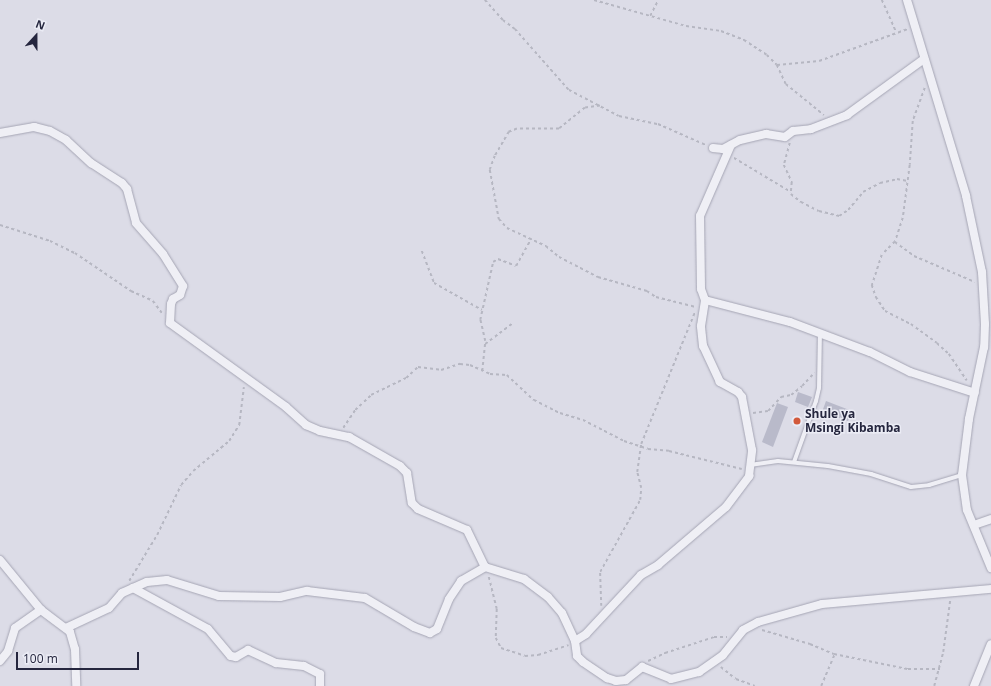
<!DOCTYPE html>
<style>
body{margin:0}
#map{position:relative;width:991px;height:686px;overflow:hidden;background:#dcdce7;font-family:"Open Sans",sans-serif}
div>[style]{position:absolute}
.building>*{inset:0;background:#b9baca}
.path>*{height:1.5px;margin-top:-0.75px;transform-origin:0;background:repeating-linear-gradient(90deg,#b6b7c2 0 3px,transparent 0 6px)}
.roads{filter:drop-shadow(0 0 1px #a5a5b4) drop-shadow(0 0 1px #a5a5b4)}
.service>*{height:4px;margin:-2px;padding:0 2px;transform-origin:2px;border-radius:2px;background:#efeff5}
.minor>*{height:8px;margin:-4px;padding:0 4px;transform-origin:4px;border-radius:4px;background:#efeff5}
.dots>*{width:11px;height:11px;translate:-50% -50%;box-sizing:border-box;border:2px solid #ebecf5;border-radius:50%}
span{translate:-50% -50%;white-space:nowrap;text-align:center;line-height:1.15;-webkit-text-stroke:3px #ebecf5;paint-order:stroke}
.poi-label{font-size:12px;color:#25263e;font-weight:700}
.left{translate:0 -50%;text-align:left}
.north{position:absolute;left:16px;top:16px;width:40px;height:40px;-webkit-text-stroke:3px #ebecf5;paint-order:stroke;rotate:21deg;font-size:11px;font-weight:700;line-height:16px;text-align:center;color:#25263e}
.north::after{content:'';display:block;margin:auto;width:14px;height:18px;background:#25263e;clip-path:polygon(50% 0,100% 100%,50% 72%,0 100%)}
.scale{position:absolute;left:16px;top:652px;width:123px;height:18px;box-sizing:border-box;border:2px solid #25263e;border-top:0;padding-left:5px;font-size:12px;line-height:14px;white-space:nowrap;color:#25263e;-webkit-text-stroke:3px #ebecf5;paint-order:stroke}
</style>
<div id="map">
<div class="building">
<div style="clip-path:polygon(798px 392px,812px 397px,808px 407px,795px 402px)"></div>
<div style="clip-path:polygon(826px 401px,852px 411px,848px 421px,822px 412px)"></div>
<div style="clip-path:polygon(777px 403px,788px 407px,773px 447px,762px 442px)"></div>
</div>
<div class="path">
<div style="left:485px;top:0;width:27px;rotate:48deg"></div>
<div style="left:503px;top:20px;width:15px;rotate:37deg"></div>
<div style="left:515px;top:29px;width:81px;rotate:48.5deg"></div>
<div style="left:569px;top:90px;width:56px;rotate:27.5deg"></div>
<div style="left:619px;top:116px;width:40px;rotate:12deg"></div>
<div style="left:658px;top:124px;width:52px;rotate:23.6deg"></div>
<div style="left:594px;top:0;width:96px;rotate:15.8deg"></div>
<div style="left:686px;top:26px;width:35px;rotate:8deg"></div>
<div style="left:721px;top:31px;width:25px;rotate:21deg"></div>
<div style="left:744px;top:40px;width:27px;rotate:33deg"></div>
<div style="left:767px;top:55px;width:14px;rotate:45deg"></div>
<div style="left:777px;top:65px;width:21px;rotate:65deg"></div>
<div style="left:786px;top:84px;width:49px;rotate:39.2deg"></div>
<div style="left:882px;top:0;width:34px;rotate:66deg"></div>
<div style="left:650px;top:16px;width:18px;rotate:-63deg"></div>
<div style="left:777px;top:65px;width:42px;rotate:-5.4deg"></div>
<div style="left:819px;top:61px;width:95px;rotate:-19.8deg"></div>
<div style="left:925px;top:88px;width:35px;rotate:110deg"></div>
<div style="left:913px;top:121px;width:44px;rotate:93.9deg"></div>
<div style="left:910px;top:165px;width:53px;rotate:97.5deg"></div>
<div style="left:903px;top:218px;width:25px;rotate:108deg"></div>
<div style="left:895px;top:242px;width:18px;rotate:135deg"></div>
<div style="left:882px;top:255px;width:32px;rotate:108deg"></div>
<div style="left:872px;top:285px;width:13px;rotate:72deg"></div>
<div style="left:876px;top:297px;width:17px;rotate:57deg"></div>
<div style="left:885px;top:311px;width:29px;rotate:27deg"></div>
<div style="left:911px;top:324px;width:32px;rotate:36deg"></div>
<div style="left:937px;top:343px;width:16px;rotate:43deg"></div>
<div style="left:949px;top:354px;width:32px;rotate:56deg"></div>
<div style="left:600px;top:106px;width:15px;rotate:172deg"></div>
<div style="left:585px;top:108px;width:33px;rotate:141deg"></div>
<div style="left:559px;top:129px;width:42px;rotate:180deg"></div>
<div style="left:517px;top:129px;width:9px;rotate:159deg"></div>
<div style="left:509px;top:132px;width:28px;rotate:120deg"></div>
<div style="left:495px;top:156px;width:15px;rotate:110deg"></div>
<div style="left:490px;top:170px;width:50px;rotate:79.6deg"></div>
<div style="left:499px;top:219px;width:12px;rotate:48deg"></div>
<div style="left:507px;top:228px;width:43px;rotate:24.8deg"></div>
<div style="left:546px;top:246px;width:17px;rotate:40deg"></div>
<div style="left:559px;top:257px;width:44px;rotate:27.1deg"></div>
<div style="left:598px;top:277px;width:51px;rotate:15.9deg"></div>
<div style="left:647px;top:291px;width:11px;rotate:34deg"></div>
<div style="left:656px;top:297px;width:41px;rotate:14deg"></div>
<div style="left:790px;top:143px;width:23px;rotate:105deg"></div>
<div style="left:784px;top:165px;width:19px;rotate:65deg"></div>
<div style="left:792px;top:182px;width:12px;rotate:95deg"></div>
<div style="left:791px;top:194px;width:13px;rotate:39deg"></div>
<div style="left:801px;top:202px;width:20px;rotate:27deg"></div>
<div style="left:819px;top:211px;width:21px;rotate:14deg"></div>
<div style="left:839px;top:216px;width:11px;rotate:-34deg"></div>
<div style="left:848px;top:210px;width:23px;rotate:-50deg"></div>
<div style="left:863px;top:192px;width:19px;rotate:-28deg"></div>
<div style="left:880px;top:183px;width:17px;rotate:-13deg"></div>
<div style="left:897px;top:179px;width:11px;rotate:10deg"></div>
<div style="left:734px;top:158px;width:66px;rotate:30.8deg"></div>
<div style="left:0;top:225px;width:52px;rotate:17.7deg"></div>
<div style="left:50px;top:241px;width:28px;rotate:26deg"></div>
<div style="left:75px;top:253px;width:68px;rotate:34.2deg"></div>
<div style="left:131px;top:291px;width:24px;rotate:24deg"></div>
<div style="left:153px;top:301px;width:15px;rotate:53deg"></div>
<div style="left:895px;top:242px;width:24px;rotate:36deg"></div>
<div style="left:914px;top:256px;width:66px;rotate:23.1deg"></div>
<div style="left:422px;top:251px;width:34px;rotate:69deg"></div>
<div style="left:434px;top:283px;width:55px;rotate:29.4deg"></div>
<div style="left:485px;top:344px;width:35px;rotate:-37deg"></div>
<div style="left:482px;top:371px;width:30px;rotate:-84deg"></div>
<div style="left:485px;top:341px;width:22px;rotate:-103deg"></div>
<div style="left:480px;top:320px;width:59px;rotate:-77.4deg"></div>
<div style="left:493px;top:262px;width:6px;rotate:-31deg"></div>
<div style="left:498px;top:259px;width:19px;rotate:21deg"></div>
<div style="left:516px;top:266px;width:31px;rotate:-61deg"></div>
<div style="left:753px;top:413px;width:15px;rotate:-8deg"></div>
<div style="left:768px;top:411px;width:19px;rotate:-47deg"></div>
<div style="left:781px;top:397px;width:10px;rotate:-11deg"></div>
<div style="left:791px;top:395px;width:14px;rotate:-39deg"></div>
<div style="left:802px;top:386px;width:18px;rotate:-47deg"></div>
<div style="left:343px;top:428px;width:22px;rotate:-56deg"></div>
<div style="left:355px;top:410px;width:22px;rotate:-43deg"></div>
<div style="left:371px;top:395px;width:39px;rotate:-26deg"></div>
<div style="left:406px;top:378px;width:16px;rotate:-43deg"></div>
<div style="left:418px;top:367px;width:23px;rotate:7deg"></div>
<div style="left:441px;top:370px;width:20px;rotate:-18deg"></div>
<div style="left:460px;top:364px;width:10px;rotate:6deg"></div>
<div style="left:470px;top:365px;width:22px;rotate:24deg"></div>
<div style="left:490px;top:374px;width:17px;rotate:3deg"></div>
<div style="left:507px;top:375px;width:37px;rotate:43deg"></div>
<div style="left:534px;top:400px;width:29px;rotate:27deg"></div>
<div style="left:560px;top:413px;width:24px;rotate:17deg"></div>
<div style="left:583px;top:420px;width:46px;rotate:27.1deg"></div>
<div style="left:624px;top:441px;width:25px;rotate:18deg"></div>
<div style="left:648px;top:449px;width:21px;rotate:5deg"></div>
<div style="left:669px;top:451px;width:75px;rotate:13.9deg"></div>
<div style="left:489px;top:577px;width:33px;rotate:76deg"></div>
<div style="left:497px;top:609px;width:29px;rotate:92deg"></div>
<div style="left:496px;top:638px;width:11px;rotate:63deg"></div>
<div style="left:501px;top:648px;width:25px;rotate:18deg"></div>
<div style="left:525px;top:656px;width:13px;rotate:-4deg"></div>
<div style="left:538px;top:655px;width:32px;rotate:-18deg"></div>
<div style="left:129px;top:581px;width:54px;rotate:-58.7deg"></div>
<div style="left:157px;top:535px;width:55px;rotate:-64.4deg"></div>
<div style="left:181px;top:485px;width:18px;rotate:-49deg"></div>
<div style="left:193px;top:471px;width:47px;rotate:-39.8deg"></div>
<div style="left:229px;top:441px;width:19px;rotate:-58deg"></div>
<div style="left:239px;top:425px;width:38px;rotate:-83deg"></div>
<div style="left:601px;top:606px;width:34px;rotate:-92deg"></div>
<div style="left:600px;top:572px;width:82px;rotate:-60.9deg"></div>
<div style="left:640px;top:500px;width:12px;rotate:-85deg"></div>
<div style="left:641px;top:488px;width:16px;rotate:-104deg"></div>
<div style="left:637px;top:472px;width:28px;rotate:-82deg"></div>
<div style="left:641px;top:444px;width:143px;rotate:-67.8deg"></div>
<div style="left:762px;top:630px;width:50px;rotate:16.3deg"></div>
<div style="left:810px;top:644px;width:26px;rotate:23deg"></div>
<div style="left:834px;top:654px;width:76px;rotate:11.5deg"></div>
<div style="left:908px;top:669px;width:32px"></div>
<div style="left:648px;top:661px;width:19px;rotate:-25deg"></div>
<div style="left:665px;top:653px;width:52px;rotate:-18.1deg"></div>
<div style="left:714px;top:637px;width:13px"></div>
<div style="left:721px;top:667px;width:19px;rotate:39deg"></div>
<div style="left:736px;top:679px;width:20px;rotate:20deg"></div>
<div style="left:821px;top:686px;width:34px;rotate:-67deg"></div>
<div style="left:934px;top:686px;width:35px;rotate:-75deg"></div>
<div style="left:943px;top:652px;width:52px;rotate:-82.3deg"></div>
</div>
<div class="roads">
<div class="service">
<div style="left:794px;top:462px;width:65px;rotate:-70.2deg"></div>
<div style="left:816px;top:401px;width:13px;rotate:-77deg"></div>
<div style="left:819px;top:388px;width:55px;rotate:-89deg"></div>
<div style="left:750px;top:465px;width:28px;rotate:-8deg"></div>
<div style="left:778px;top:461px;width:50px;rotate:5.7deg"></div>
<div style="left:828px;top:466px;width:44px;rotate:10.5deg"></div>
<div style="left:871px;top:474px;width:42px;rotate:18deg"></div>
<div style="left:911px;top:487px;width:18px;rotate:-6deg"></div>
<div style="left:929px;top:485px;width:34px;rotate:-17deg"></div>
</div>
<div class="minor">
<div style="left:907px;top:0;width:205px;rotate:73.2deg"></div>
<div style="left:966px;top:196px;width:78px;rotate:78.1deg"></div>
<div style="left:982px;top:272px;width:52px;rotate:86.7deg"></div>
<div style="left:985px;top:324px;width:23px;rotate:92deg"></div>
<div style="left:984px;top:347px;width:74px;rotate:101.8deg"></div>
<div style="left:969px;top:419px;width:56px;rotate:97.1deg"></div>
<div style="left:962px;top:475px;width:35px;rotate:82deg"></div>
<div style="left:967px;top:510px;width:63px;rotate:67.5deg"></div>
<div style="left:0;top:133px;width:35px;rotate:-10deg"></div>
<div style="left:34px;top:127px;width:16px;rotate:14deg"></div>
<div style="left:50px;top:131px;width:18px;rotate:29deg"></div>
<div style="left:66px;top:140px;width:34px;rotate:43deg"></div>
<div style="left:91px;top:163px;width:37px;rotate:33deg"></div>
<div style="left:122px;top:183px;width:8px;rotate:50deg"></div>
<div style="left:127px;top:189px;width:35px;rotate:75deg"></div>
<div style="left:136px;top:223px;width:41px;rotate:48.9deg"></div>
<div style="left:163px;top:254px;width:38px;rotate:58deg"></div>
<div style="left:183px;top:286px;width:9px;rotate:108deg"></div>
<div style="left:180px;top:295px;width:8px;rotate:150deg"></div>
<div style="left:173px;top:299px;width:5px;rotate:112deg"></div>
<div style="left:171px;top:304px;width:19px;rotate:93deg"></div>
<div style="left:170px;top:323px;width:143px;rotate:35.9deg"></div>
<div style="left:286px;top:407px;width:27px;rotate:42deg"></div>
<div style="left:306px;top:425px;width:15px;rotate:23deg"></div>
<div style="left:320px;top:431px;width:30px;rotate:12deg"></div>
<div style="left:349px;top:437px;width:59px;rotate:29.6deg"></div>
<div style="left:400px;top:466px;width:10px;rotate:45deg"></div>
<div style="left:407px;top:473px;width:30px;rotate:81deg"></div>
<div style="left:412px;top:503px;width:8px;rotate:45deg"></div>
<div style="left:418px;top:509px;width:53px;rotate:23.2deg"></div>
<div style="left:467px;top:530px;width:41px;rotate:64.1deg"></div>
<div style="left:485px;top:567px;width:41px;rotate:17.1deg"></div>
<div style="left:524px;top:579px;width:30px;rotate:37deg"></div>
<div style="left:548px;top:597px;width:21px;rotate:49deg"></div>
<div style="left:562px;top:613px;width:31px;rotate:65deg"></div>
<div style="left:575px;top:641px;width:15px;rotate:82deg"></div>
<div style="left:577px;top:656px;width:8px;rotate:45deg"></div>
<div style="left:583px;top:662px;width:29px;rotate:34deg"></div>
<div style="left:607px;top:678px;width:9px;rotate:18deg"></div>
<div style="left:616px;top:681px;width:10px;rotate:-6deg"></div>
<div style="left:626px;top:680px;width:21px;rotate:-39deg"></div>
<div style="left:642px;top:667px;width:31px;rotate:22deg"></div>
<div style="left:671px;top:679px;width:29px;rotate:-14deg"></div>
<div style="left:699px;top:672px;width:29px;rotate:-35deg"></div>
<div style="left:723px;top:655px;width:32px;rotate:-51deg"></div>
<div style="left:743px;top:630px;width:17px;rotate:-28deg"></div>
<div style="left:758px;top:622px;width:66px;rotate:-15.7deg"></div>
<div style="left:822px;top:604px;width:170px;rotate:-5.1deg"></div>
<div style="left:731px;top:145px;width:77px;rotate:113.6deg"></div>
<div style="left:700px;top:216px;width:73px;rotate:89.2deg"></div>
<div style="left:701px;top:289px;width:12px;rotate:70deg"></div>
<div style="left:705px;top:300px;width:88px;rotate:14.5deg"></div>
<div style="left:790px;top:322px;width:85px;rotate:20.6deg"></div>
<div style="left:870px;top:352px;width:45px;rotate:26.6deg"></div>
<div style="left:910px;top:372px;width:68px;rotate:17.9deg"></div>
<div style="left:713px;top:148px;width:10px;rotate:6deg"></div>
<div style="left:723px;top:149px;width:19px;rotate:-28deg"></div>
<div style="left:740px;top:140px;width:27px;rotate:-13deg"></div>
<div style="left:766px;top:134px;width:19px;rotate:9deg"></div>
<div style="left:785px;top:137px;width:10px;rotate:-37deg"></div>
<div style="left:793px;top:131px;width:18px;rotate:-6deg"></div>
<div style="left:811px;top:129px;width:39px;rotate:-21deg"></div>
<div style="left:847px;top:115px;width:95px;rotate:-36deg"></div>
<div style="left:974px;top:525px;width:18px;rotate:-19deg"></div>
<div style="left:0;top:560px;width:65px;rotate:50.6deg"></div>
<div style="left:41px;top:610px;width:36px;rotate:37deg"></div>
<div style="left:70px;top:632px;width:18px;rotate:74deg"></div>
<div style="left:75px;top:649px;width:37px;rotate:88deg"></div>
<div style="left:133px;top:588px;width:85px;rotate:28.7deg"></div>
<div style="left:208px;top:629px;width:35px;rotate:50deg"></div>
<div style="left:231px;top:656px;width:5px;rotate:11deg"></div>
<div style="left:236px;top:657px;width:14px;rotate:-30deg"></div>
<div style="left:248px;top:650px;width:31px;rotate:25deg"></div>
<div style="left:276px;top:663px;width:28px;rotate:6deg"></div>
<div style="left:304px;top:666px;width:18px;rotate:27deg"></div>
<div style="left:320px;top:674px;width:12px;rotate:90deg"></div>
<div style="left:66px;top:628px;width:47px;rotate:-24.9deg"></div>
<div style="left:109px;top:608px;width:20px;rotate:-49deg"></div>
<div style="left:122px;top:593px;width:27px;rotate:-24deg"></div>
<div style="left:147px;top:582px;width:20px;rotate:-6deg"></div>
<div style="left:167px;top:580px;width:54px;rotate:17.1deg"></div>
<div style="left:219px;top:596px;width:61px;rotate:0.9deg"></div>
<div style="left:280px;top:597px;width:28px;rotate:-13deg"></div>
<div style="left:307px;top:591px;width:58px;rotate:6.9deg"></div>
<div style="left:365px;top:598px;width:57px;rotate:30.6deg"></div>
<div style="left:414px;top:627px;width:17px;rotate:21deg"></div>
<div style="left:430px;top:633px;width:8px;rotate:-30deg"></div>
<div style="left:437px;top:629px;width:32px;rotate:-68deg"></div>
<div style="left:449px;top:599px;width:22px;rotate:-56deg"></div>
<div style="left:461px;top:581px;width:28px;rotate:-30deg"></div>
<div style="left:575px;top:641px;width:13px;rotate:-32deg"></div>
<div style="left:586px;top:634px;width:81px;rotate:-47deg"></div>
<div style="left:641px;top:575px;width:20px;rotate:-30deg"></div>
<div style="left:658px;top:565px;width:89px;rotate:-40.5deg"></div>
<div style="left:726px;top:507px;width:39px;rotate:-53deg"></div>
<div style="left:749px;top:476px;width:26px;rotate:-83deg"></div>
<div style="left:752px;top:450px;width:54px;rotate:-100.7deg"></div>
<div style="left:742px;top:397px;width:6px;rotate:-129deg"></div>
<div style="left:738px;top:392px;width:21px;rotate:-151deg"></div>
<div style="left:720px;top:382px;width:40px;rotate:-115deg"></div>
<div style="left:703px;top:346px;width:20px;rotate:-96deg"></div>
<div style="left:701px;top:326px;width:26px;rotate:-81deg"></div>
<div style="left:0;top:661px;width:13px;rotate:-51deg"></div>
<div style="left:8px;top:651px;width:24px;rotate:-73deg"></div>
<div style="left:15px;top:628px;width:32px;rotate:-35deg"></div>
<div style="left:974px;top:686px;width:45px;rotate:-68deg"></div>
</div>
</div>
<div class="dots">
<div style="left:797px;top:421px;background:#d2593b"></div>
</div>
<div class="poi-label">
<span class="left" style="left:805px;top:421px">Shule ya<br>Msingi Kibamba</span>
</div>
<div class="north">N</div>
<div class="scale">100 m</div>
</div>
